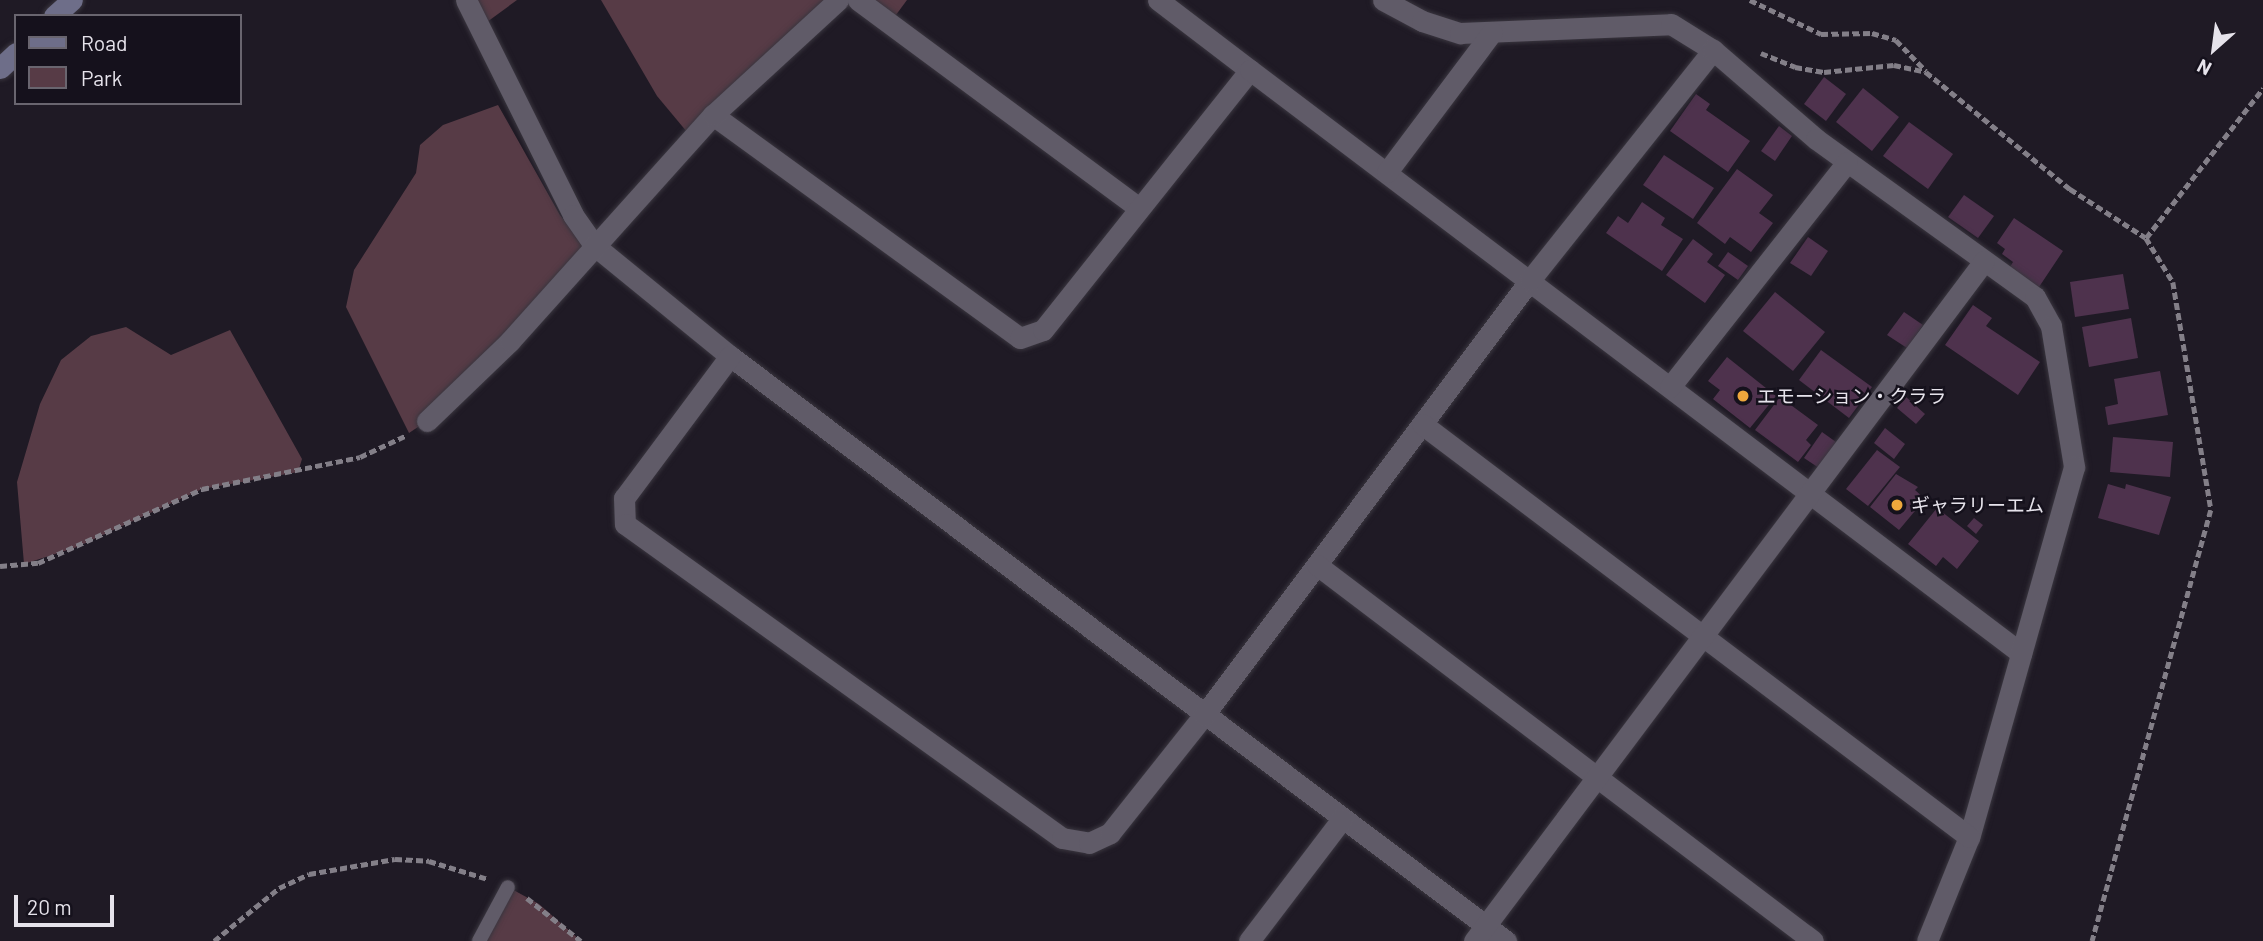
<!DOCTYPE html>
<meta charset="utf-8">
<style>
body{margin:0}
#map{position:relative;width:2263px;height:941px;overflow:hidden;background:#1f1a25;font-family:Barlow,"Noto Sans JP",sans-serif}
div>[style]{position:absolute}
.green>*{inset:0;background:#573b46}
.building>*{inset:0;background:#4e324d}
.path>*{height:4.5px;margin-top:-2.25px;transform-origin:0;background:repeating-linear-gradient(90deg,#837f88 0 7px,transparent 0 10.5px)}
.roads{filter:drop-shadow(0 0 2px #3a363f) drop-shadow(0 0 2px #3a363f)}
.lane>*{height:14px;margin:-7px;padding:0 7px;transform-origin:7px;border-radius:7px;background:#605b68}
.street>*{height:21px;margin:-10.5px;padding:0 10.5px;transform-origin:10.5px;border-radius:10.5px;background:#605b68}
.secondary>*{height:21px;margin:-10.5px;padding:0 10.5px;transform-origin:10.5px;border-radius:10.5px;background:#6e6e89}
.dots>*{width:19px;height:19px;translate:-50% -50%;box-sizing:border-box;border:4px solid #15111c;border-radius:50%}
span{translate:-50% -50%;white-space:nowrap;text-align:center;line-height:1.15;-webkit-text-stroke:5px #15111c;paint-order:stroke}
.poi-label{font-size:19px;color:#e6e3eb}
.left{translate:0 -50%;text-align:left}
.legend{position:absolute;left:14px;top:14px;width:228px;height:91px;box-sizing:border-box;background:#15111c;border:2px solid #69656f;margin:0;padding:9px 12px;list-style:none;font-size:21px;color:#e6e3eb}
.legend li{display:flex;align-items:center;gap:14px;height:35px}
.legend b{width:35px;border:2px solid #69656f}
.north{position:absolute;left:2179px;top:14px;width:70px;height:70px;-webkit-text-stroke:5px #15111c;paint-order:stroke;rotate:208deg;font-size:19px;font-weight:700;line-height:28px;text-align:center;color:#e6e3eb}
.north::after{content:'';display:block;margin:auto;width:24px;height:32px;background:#e6e3eb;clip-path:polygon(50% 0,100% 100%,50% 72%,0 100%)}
.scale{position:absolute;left:14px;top:895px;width:100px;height:32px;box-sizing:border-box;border:4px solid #e6e3eb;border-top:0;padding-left:9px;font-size:21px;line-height:24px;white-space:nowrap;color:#e6e3eb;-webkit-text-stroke:5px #15111c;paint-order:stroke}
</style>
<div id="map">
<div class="green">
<div style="clip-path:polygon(477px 0,517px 0,487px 22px)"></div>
<div style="clip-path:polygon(601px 0,837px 0,692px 138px,657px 96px)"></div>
<div style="clip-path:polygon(858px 0,907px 0,890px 23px)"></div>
<div style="clip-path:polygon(498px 105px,560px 215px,584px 246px,427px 421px,409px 433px,346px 307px,354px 270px,416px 173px,420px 145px,443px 125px)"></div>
<div style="clip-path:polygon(126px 327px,171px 355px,230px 330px,302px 459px,298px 472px,202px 489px,77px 547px,24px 564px,17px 482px,40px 404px,61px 360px,91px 336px)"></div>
<div style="clip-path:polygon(508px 887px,539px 904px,581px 941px,479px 941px)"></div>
</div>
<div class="building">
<div style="clip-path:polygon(1824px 77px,1846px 94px,1826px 121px,1804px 104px)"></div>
<div style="clip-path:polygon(1863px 88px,1899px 117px,1872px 151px,1836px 122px)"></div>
<div style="clip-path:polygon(1696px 94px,1710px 104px,1706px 110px,1750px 141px,1728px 172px,1670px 131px)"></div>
<div style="clip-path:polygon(1909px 122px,1953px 154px,1928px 189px,1883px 156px)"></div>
<div style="clip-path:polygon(1779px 126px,1792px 136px,1775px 161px,1761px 151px)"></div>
<div style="clip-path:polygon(1664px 155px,1714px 188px,1693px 219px,1643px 185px)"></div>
<div style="clip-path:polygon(1737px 169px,1773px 195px,1759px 213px,1773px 223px,1751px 252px,1730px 237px,1725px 244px,1697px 223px)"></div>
<div style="clip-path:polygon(1964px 195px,1994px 216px,1978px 238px,1948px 217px)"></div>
<div style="clip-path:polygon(1642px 202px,1665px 218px,1661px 225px,1683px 239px,1662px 271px,1606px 233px,1618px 216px,1628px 223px)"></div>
<div style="clip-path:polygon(2014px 218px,2063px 251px,2039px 287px,2010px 267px,2013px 262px,2002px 254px,2005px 249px,1997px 243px)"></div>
<div style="clip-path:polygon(1808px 237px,1828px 251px,1811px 276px,1790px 263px)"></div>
<div style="clip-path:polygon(1693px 239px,1713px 254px,1707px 262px,1725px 275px,1705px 303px,1666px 275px)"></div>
<div style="clip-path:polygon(1728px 252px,1748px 266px,1738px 280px,1718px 266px)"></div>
<div style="clip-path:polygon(2123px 274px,2129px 309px,2075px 317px,2070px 282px)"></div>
<div style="clip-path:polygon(1775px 292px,1825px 332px,1793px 371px,1743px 331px)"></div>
<div style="clip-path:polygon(1973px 305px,1992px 318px,1986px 326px,2040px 362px,2018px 395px,1945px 345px)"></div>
<div style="clip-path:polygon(1904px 312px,1923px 325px,1907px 348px,1887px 335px)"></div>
<div style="clip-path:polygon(2131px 318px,2138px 358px,2089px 367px,2082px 327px)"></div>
<div style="clip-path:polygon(1821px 350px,1872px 387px,1849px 418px,1799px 380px)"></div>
<div style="clip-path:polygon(1727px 357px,1776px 396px,1750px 428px,1713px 399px,1720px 390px,1708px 381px)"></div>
<div style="clip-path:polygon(2160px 371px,2168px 415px,2108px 425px,2105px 407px,2118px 404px,2114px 379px)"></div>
<div style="clip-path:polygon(1780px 397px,1818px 425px,1806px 440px,1811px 445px,1798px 462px,1755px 430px)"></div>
<div style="clip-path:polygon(1906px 397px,1925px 414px,1916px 424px,1897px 408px)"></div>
<div style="clip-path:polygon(1885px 428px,1905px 444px,1894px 459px,1874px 443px)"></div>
<div style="clip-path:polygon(1822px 432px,1836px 442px,1819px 468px,1804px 458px)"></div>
<div style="clip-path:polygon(2113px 437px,2173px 442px,2170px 477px,2110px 472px)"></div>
<div style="clip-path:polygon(1877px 450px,1900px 467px,1868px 506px,1846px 489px)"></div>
<div style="clip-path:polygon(1896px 474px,1918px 487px,1915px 490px,1925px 499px,1899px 530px,1870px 507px)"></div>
<div style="clip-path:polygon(2108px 484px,2125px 489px,2126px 484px,2171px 497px,2159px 535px,2098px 518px)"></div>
<div style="clip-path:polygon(1937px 508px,1979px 541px,1957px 569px,1943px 557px,1936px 566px,1908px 544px)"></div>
<div style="clip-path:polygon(1974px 518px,1983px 525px,1976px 534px,1967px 526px)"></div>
</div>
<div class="path">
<div style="left:1750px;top:0;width:79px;rotate:25.6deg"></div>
<div style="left:1821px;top:34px;width:51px;rotate:-1.1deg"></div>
<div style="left:1872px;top:33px;width:25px;rotate:16deg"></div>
<div style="left:1896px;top:40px;width:43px;rotate:45.9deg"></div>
<div style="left:1761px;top:53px;width:37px;rotate:22deg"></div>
<div style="left:1795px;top:67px;width:29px;rotate:10deg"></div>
<div style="left:1824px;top:72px;width:70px;rotate:-5.7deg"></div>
<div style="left:1894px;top:65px;width:33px;rotate:12deg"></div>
<div style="left:1926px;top:72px;width:186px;rotate:39.1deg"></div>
<div style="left:2070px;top:189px;width:90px;rotate:32.8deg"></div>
<div style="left:2146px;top:238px;width:52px;rotate:58.5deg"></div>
<div style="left:2173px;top:282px;width:231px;rotate:80.5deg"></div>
<div style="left:2211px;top:510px;width:447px;rotate:105.4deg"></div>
<div style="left:2146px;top:238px;width:190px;rotate:-52deg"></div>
<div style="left:0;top:566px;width:38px;rotate:-5deg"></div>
<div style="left:38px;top:563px;width:180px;rotate:-24.3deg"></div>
<div style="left:202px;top:489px;width:161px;rotate:-11.4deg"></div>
<div style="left:360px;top:457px;width:50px;rotate:-25deg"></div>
<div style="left:527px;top:898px;width:69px;rotate:38.5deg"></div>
<div style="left:214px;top:941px;width:84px;rotate:-39.2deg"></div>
<div style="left:279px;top:888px;width:33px;rotate:-25deg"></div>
<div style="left:309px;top:874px;width:87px;rotate:-9.9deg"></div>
<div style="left:395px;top:859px;width:34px;rotate:3deg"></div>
<div style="left:429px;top:861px;width:62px;rotate:17deg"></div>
</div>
<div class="roads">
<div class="lane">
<div style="left:479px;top:941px;width:61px;rotate:-61.8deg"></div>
</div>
<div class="street">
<div style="left:466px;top:0;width:240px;rotate:63.5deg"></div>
<div style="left:573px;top:215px;width:38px;rotate:55deg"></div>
<div style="left:595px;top:246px;width:174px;rotate:39.2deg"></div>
<div style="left:730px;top:356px;width:972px;rotate:37.01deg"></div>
<div style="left:858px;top:0;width:350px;rotate:36.5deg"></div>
<div style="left:1158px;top:0;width:116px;rotate:37.3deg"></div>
<div style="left:1383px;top:0;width:44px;rotate:28.3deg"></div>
<div style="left:1422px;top:21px;width:40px;rotate:18deg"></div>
<div style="left:1460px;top:33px;width:211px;rotate:-2.4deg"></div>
<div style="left:1671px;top:24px;width:49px;rotate:31.8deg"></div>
<div style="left:713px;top:115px;width:379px;rotate:36deg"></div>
<div style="left:1020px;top:338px;width:24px;rotate:-19deg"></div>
<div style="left:1043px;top:330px;width:332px;rotate:-51.5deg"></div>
<div style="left:1250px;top:70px;width:967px;rotate:37.1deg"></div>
<div style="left:1387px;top:172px;width:175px;rotate:-53.1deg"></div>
<div style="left:730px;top:356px;width:177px;rotate:126.7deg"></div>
<div style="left:624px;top:498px;width:26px;rotate:88deg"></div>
<div style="left:625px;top:524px;width:538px;rotate:35.7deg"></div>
<div style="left:1062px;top:838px;width:27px;rotate:10deg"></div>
<div style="left:1089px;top:843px;width:23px;rotate:-25deg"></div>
<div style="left:1110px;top:833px;width:151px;rotate:-51.5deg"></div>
<div style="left:1204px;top:715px;width:544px;rotate:-53.15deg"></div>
<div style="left:1530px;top:280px;width:294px;rotate:-51.5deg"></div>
<div style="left:1713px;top:50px;width:136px;rotate:40.8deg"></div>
<div style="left:1816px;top:139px;width:270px;rotate:35.8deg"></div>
<div style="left:2035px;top:297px;width:33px;rotate:61deg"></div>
<div style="left:2051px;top:326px;width:143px;rotate:80.7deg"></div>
<div style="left:2074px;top:467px;width:385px;rotate:105.8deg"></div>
<div style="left:1969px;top:837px;width:112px;rotate:112deg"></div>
<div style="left:1670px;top:387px;width:286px;rotate:-51.8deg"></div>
<div style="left:427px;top:421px;width:115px;rotate:-43.9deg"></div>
<div style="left:510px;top:341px;width:304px;rotate:-48.1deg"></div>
<div style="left:713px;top:115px;width:170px;rotate:-42.6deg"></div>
<div style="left:1422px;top:424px;width:685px;rotate:37.05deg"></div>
<div style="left:1317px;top:565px;width:622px;rotate:37.16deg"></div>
<div style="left:1249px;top:941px;width:153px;rotate:-52.7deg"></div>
<div style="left:1474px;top:941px;width:850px;rotate:-53.13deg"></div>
</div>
<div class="secondary">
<div style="left:54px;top:16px;width:24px;rotate:-42deg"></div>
<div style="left:0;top:68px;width:22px;rotate:-43deg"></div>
</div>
</div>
<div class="dots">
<div style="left:1743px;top:396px;background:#eea73c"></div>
<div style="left:1897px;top:505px;background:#eea73c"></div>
</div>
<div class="poi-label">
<span class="left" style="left:1757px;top:396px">エモーション・クララ</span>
<span class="left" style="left:1911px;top:505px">ギャラリーエム</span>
</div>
<ul class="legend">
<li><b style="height:9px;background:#6e6e89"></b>Road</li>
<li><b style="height:19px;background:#573b46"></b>Park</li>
</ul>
<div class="north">N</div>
<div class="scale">20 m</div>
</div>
